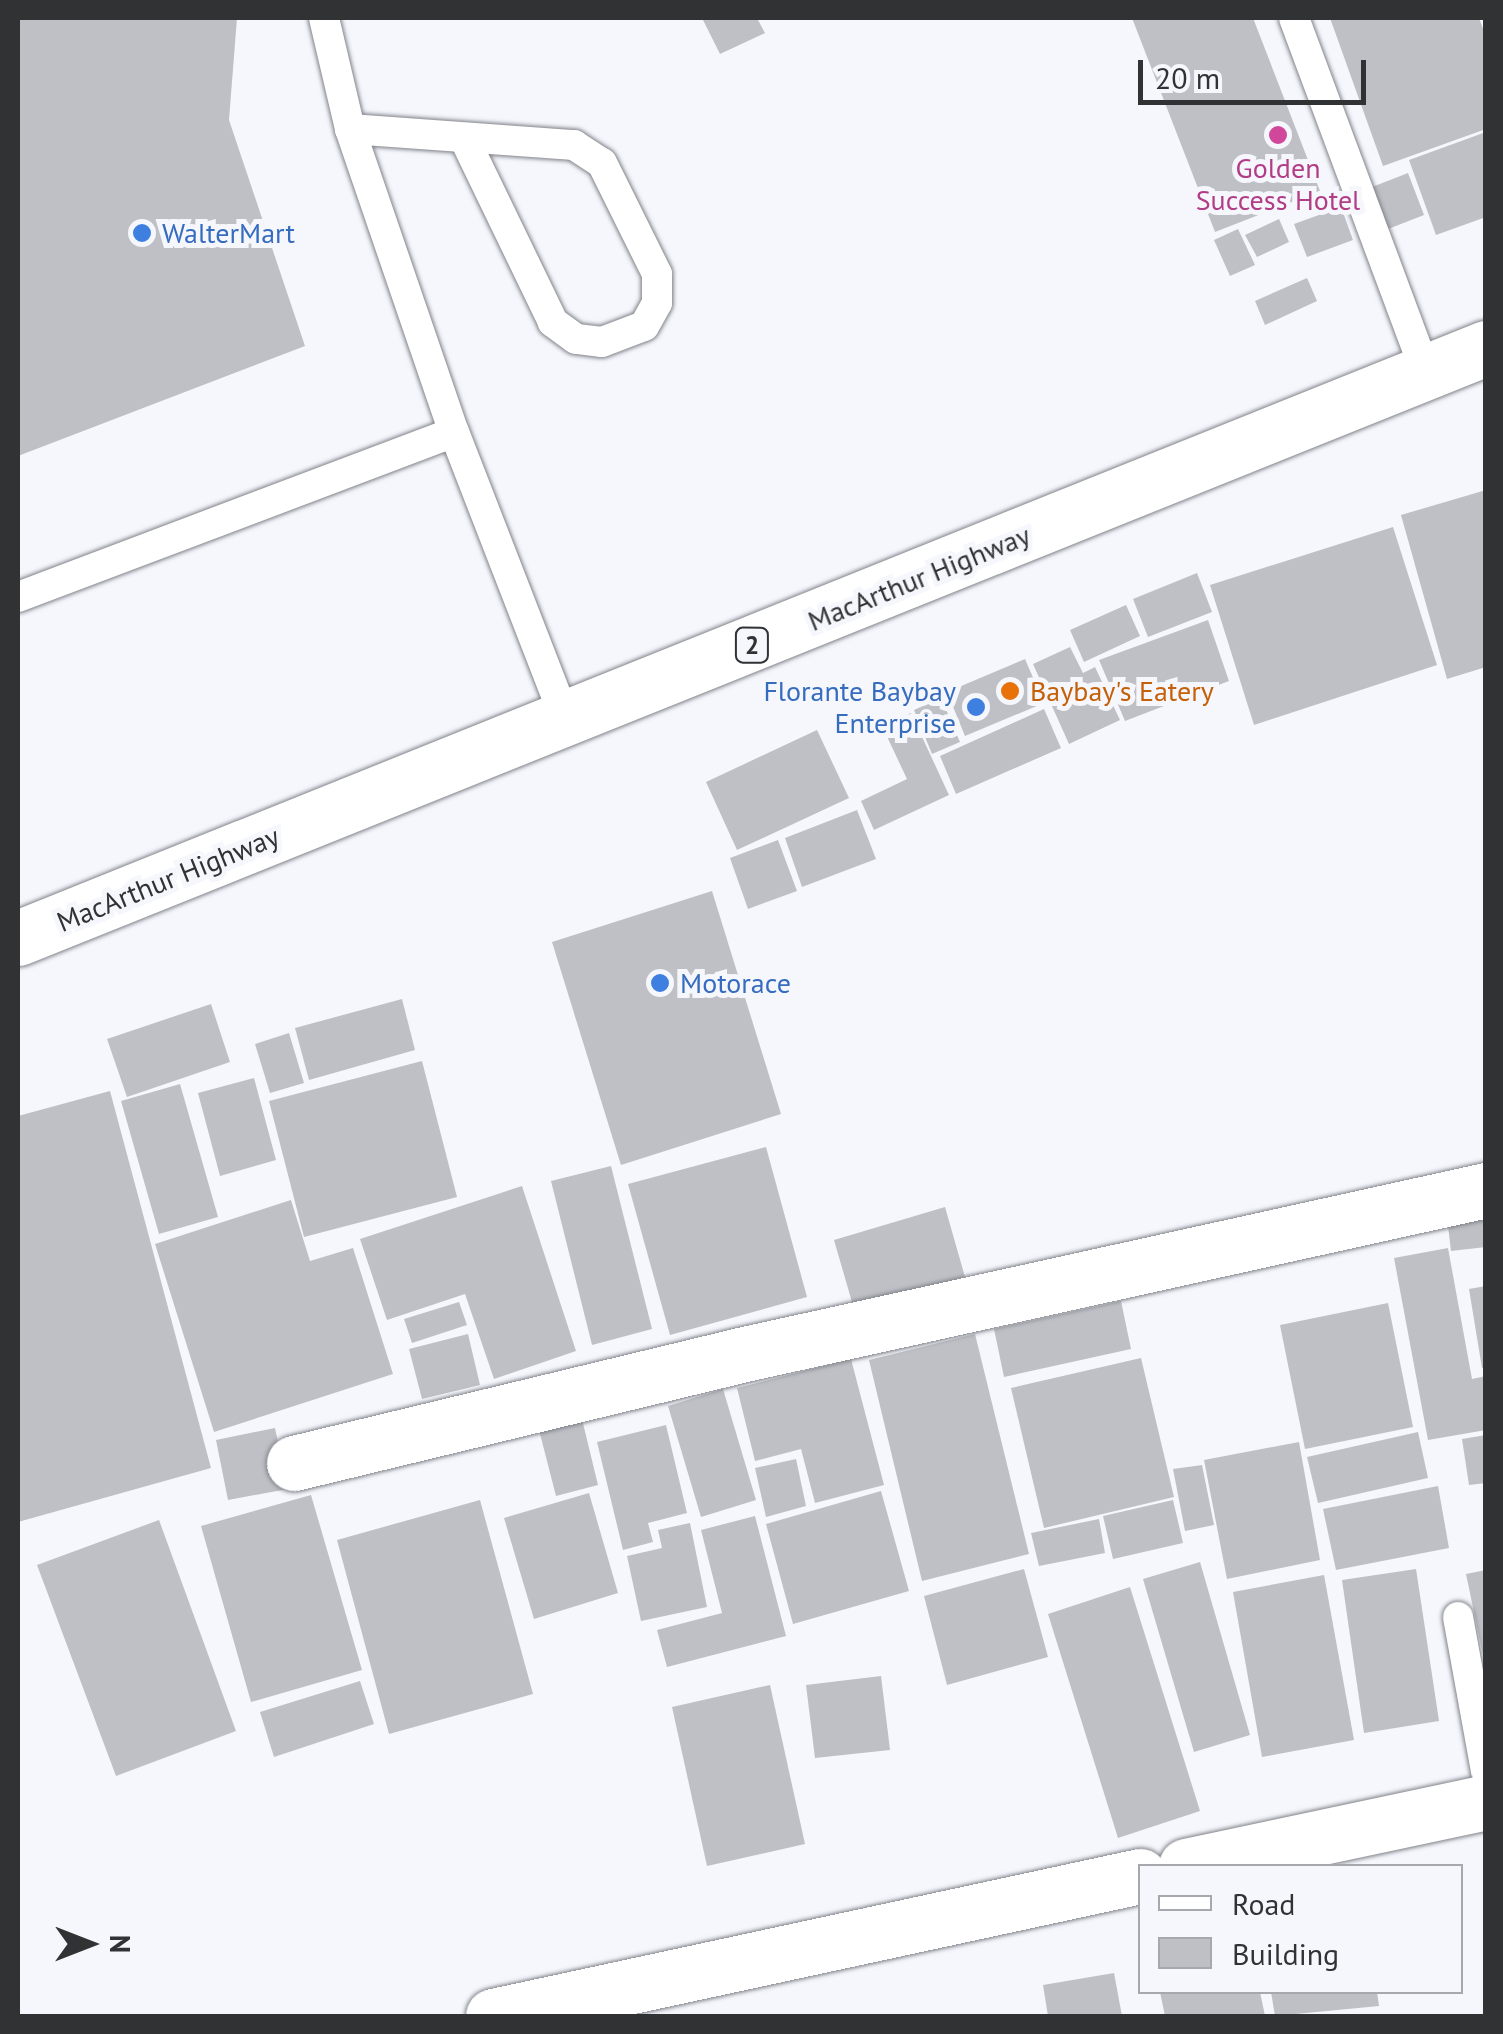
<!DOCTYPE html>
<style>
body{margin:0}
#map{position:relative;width:1503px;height:2034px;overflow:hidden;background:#f5f7fd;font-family:"PT Sans",sans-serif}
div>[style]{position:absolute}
.building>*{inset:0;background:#bec0c6}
.roads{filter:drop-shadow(0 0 2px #818389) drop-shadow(0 0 2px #818389)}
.lane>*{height:30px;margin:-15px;padding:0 15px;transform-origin:15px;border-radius:15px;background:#fff}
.street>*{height:55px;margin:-27.5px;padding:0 27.5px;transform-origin:27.5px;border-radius:27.5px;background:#fff}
.highway>*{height:55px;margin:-27.5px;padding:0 27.5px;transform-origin:27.5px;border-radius:27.5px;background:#fff}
.dots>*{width:28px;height:28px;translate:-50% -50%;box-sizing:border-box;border:5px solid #f5f7fd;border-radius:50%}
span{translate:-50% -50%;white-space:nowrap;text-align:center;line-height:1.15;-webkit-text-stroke:10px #f5f7fd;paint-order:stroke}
.shield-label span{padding:2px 8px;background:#f5f7fd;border:2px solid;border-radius:8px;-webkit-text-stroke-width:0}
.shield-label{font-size:25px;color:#313234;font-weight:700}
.hotel-label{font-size:28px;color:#b23c85}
.shop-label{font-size:28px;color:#366cbe}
.left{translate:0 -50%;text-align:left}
.right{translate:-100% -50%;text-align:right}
.street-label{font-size:28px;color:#313234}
.food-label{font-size:28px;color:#c56008}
.frame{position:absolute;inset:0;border:20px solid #313234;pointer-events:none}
.legend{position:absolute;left:1138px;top:1864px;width:325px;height:130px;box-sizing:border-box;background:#f5f7fd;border:2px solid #a7a8ad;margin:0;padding:12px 18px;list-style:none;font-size:30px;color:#313234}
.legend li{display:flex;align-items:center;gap:20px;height:50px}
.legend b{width:50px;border:2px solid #a7a8ad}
.north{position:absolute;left:40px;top:1894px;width:100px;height:100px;-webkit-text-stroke:8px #f5f7fd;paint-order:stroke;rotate:90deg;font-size:28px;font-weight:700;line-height:40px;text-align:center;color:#313234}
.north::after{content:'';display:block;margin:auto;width:35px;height:45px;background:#313234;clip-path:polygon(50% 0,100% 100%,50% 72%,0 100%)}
.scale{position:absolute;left:1138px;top:60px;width:228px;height:45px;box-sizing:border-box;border:5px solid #313234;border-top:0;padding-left:12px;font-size:30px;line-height:35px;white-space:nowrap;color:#313234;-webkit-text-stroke:8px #f5f7fd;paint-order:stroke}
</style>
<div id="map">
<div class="building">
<div style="clip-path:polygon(18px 18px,237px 18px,229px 120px,305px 346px,18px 456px)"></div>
<div style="clip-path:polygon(702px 18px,757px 18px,765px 33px,720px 54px)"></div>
<div style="clip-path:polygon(1132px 18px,1253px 18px,1320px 191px,1215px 232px)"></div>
<div style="clip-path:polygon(1330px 18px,1479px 18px,1486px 37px,1486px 129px,1383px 166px)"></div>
<div style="clip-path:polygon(1486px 132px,1486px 217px,1436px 235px,1409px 160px)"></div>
<div style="clip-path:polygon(1408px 173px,1424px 215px,1383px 231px,1367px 189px)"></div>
<div style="clip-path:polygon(1341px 207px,1353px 240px,1307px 257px,1294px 224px)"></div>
<div style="clip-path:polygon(1279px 219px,1289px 242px,1257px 257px,1245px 235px)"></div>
<div style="clip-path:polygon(1238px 229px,1255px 265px,1230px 276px,1214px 240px)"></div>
<div style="clip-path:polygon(1307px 278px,1317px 301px,1265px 325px,1255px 301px)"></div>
<div style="clip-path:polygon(1486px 490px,1486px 667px,1447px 679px,1401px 515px)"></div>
<div style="clip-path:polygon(1393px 527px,1437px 665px,1254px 725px,1210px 585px)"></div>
<div style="clip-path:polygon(1197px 573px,1212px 612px,1148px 637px,1133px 599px)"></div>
<div style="clip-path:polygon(1126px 605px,1140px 636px,1084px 662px,1070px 630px)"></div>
<div style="clip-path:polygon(1208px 620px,1229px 681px,1125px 721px,1099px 660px)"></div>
<div style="clip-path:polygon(1070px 647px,1083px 673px,1095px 667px,1120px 720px,1069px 744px,1033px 664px)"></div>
<div style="clip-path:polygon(1025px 659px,1044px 703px,965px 736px,947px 692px)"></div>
<div style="clip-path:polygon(941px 698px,960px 742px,932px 754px,914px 710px)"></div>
<div style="clip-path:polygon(1044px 709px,1061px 748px,956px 794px,940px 756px)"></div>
<div style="clip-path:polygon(911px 713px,949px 795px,874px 830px,861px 801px,907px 779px,882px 726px)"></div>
<div style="clip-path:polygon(817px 730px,849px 798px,737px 850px,706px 782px)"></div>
<div style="clip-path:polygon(857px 810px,876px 859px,802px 887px,785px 838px)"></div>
<div style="clip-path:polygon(778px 840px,797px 891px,748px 909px,730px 858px)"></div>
<div style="clip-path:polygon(712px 891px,781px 1114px,621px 1165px,552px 942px)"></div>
<div style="clip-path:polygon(402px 999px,415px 1050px,309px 1080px,295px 1028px)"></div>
<div style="clip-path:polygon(211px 1004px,230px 1062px,127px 1097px,107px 1039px)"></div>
<div style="clip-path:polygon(289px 1033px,304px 1083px,270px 1093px,255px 1044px)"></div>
<div style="clip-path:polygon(422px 1061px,457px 1197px,304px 1237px,269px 1101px)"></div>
<div style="clip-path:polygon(254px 1078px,276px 1160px,220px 1176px,198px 1093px)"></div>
<div style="clip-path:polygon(180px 1084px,218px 1217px,159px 1234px,121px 1101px)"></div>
<div style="clip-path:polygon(110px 1091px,211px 1468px,18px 1522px,18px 1116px)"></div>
<div style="clip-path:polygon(766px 1147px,807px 1297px,670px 1335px,628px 1184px)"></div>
<div style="clip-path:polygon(611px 1166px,652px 1329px,592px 1345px,551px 1181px)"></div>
<div style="clip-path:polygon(522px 1186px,576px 1351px,494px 1379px,465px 1294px,387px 1320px,360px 1239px)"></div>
<div style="clip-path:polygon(291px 1200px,310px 1261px,353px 1248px,393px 1374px,214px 1432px,155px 1244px)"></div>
<div style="clip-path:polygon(1486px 1205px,1486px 1247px,1451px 1251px,1446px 1209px)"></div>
<div style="clip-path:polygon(945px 1207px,965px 1277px,854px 1309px,834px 1240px)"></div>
<div style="clip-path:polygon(1448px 1248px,1472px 1379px,1486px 1376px,1486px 1430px,1428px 1440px,1394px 1258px)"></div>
<div style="clip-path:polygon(1486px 1286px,1486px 1367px,1482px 1368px,1469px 1289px)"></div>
<div style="clip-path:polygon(1121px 1301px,1131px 1349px,1004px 1377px,994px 1329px)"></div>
<div style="clip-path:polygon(459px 1302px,467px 1325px,412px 1343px,404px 1319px)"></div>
<div style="clip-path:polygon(1388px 1303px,1413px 1427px,1305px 1449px,1280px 1325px)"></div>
<div style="clip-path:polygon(468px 1334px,480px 1385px,422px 1399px,409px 1349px)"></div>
<div style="clip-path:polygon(975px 1334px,1029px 1554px,922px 1581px,869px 1360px)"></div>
<div style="clip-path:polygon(1141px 1358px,1174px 1497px,1044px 1528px,1011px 1388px)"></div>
<div style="clip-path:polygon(851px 1359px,884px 1485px,815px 1503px,801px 1449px,755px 1461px,737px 1388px)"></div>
<div style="clip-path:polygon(723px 1389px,756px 1500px,701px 1517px,668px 1406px)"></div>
<div style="clip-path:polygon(581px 1415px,598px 1485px,556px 1496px,538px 1426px)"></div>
<div style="clip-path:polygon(666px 1425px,687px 1513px,648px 1523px,653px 1542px,623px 1550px,597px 1442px)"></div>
<div style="clip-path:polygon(275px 1428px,288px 1489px,228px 1500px,216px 1440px)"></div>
<div style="clip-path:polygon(1418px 1432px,1428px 1478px,1318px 1503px,1307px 1457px)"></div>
<div style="clip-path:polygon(1486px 1435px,1486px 1483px,1469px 1485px,1462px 1439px)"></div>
<div style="clip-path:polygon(1299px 1442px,1320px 1560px,1227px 1579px,1204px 1460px)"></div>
<div style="clip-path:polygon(796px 1459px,806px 1506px,766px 1517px,755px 1468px)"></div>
<div style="clip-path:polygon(1202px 1465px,1214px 1525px,1185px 1531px,1173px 1469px)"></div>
<div style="clip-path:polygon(1438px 1486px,1449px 1548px,1336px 1570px,1323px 1509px)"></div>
<div style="clip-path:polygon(881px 1491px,909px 1591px,793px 1624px,766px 1524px)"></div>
<div style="clip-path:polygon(589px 1493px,618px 1593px,534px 1619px,504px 1518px)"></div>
<div style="clip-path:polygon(311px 1495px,362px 1670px,251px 1702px,201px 1526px)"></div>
<div style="clip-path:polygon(480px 1500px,533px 1694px,389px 1734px,337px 1540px)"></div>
<div style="clip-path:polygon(1173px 1500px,1183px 1543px,1113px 1559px,1103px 1516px)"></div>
<div style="clip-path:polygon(755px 1516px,786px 1636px,667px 1667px,657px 1630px,722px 1613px,701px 1530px)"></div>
<div style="clip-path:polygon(1099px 1519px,1105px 1553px,1039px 1566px,1031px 1533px)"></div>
<div style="clip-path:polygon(159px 1520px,236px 1731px,116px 1776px,37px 1565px)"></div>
<div style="clip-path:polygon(690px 1523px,707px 1607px,641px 1621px,627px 1556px,662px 1548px,658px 1530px)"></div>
<div style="clip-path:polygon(1200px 1562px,1250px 1735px,1194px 1752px,1143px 1579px)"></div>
<div style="clip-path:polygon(1024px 1569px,1048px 1657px,947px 1685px,924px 1596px)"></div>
<div style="clip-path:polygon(1416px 1569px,1439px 1721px,1364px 1733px,1342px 1580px)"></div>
<div style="clip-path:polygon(1486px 1570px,1486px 1660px,1484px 1660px,1466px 1574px)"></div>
<div style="clip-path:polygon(1324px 1575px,1354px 1740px,1262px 1757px,1233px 1592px)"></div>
<div style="clip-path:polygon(1130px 1587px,1200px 1811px,1118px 1838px,1048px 1614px)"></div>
<div style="clip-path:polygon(881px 1676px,890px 1750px,815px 1758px,806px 1685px)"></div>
<div style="clip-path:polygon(360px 1681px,374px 1724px,274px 1757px,260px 1712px)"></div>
<div style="clip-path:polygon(770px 1685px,805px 1844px,707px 1866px,672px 1707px)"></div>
<div style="clip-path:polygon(1114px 1973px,1122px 2016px,1048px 2016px,1043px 1985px)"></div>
<div style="clip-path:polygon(1160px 1992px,1260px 1992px,1265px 2016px,1165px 2016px)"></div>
<div style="clip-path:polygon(1271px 1992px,1377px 1992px,1379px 2006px,1275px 2016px)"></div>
</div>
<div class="roads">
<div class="lane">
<div style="left:324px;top:18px;width:114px;rotate:76.8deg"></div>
<div style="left:350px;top:129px;width:320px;rotate:71.1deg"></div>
<div style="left:454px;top:432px;width:310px;rotate:68.8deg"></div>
<div style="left:1294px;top:18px;width:378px;rotate:69.6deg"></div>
<div style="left:350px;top:129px;width:225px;rotate:4.1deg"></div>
<div style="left:574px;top:145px;width:33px;rotate:33deg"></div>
<div style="left:602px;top:163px;width:124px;rotate:63.6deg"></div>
<div style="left:657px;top:274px;width:29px;rotate:90deg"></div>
<div style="left:657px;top:303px;width:26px;rotate:119deg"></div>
<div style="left:644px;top:326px;width:45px;rotate:159.1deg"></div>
<div style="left:602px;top:342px;width:26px;rotate:-173deg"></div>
<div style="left:576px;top:339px;width:29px;rotate:-144deg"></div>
<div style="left:553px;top:322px;width:204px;rotate:-115.8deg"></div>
<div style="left:18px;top:597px;width:466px;rotate:-20.7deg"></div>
<div style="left:1458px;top:1617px;width:157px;rotate:79.7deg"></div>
</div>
<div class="street">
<div style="left:294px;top:1463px;width:459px;rotate:-13.6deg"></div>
<div style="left:740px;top:1355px;width:764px;rotate:-12.47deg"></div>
<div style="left:1186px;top:1866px;width:307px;rotate:-12deg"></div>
<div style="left:493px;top:2016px;width:662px;rotate:-12.21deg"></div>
</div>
<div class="highway">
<div style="left:18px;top:938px;width:1582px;rotate:-21.9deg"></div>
</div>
</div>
<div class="dots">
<div style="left:1278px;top:135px;background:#d1479c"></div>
<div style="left:142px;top:233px;background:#3f7fe0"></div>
<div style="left:1010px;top:691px;background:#e8710a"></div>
<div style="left:976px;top:707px;background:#3f7fe0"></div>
<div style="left:660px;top:983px;background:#3f7fe0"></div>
</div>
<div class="shield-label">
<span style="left:752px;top:645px">2</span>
</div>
<div class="hotel-label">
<span style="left:1278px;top:184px">Golden<br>Success Hotel</span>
</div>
<div class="shop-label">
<span class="left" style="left:162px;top:233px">WalterMart</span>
<span class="right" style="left:956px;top:707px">Florante Baybay<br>Enterprise</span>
<span class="left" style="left:680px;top:983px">Motorace</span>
</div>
<div class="street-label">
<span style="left:919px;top:578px;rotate:-22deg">MacArthur Highway</span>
<span style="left:168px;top:879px;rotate:-22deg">MacArthur Highway</span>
</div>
<div class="food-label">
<span class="left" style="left:1030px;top:691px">Baybay's Eatery</span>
</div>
<div class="frame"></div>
<ul class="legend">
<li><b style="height:12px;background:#fff"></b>Road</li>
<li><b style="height:28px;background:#bec0c6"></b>Building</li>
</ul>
<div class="north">N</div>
<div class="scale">20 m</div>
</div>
